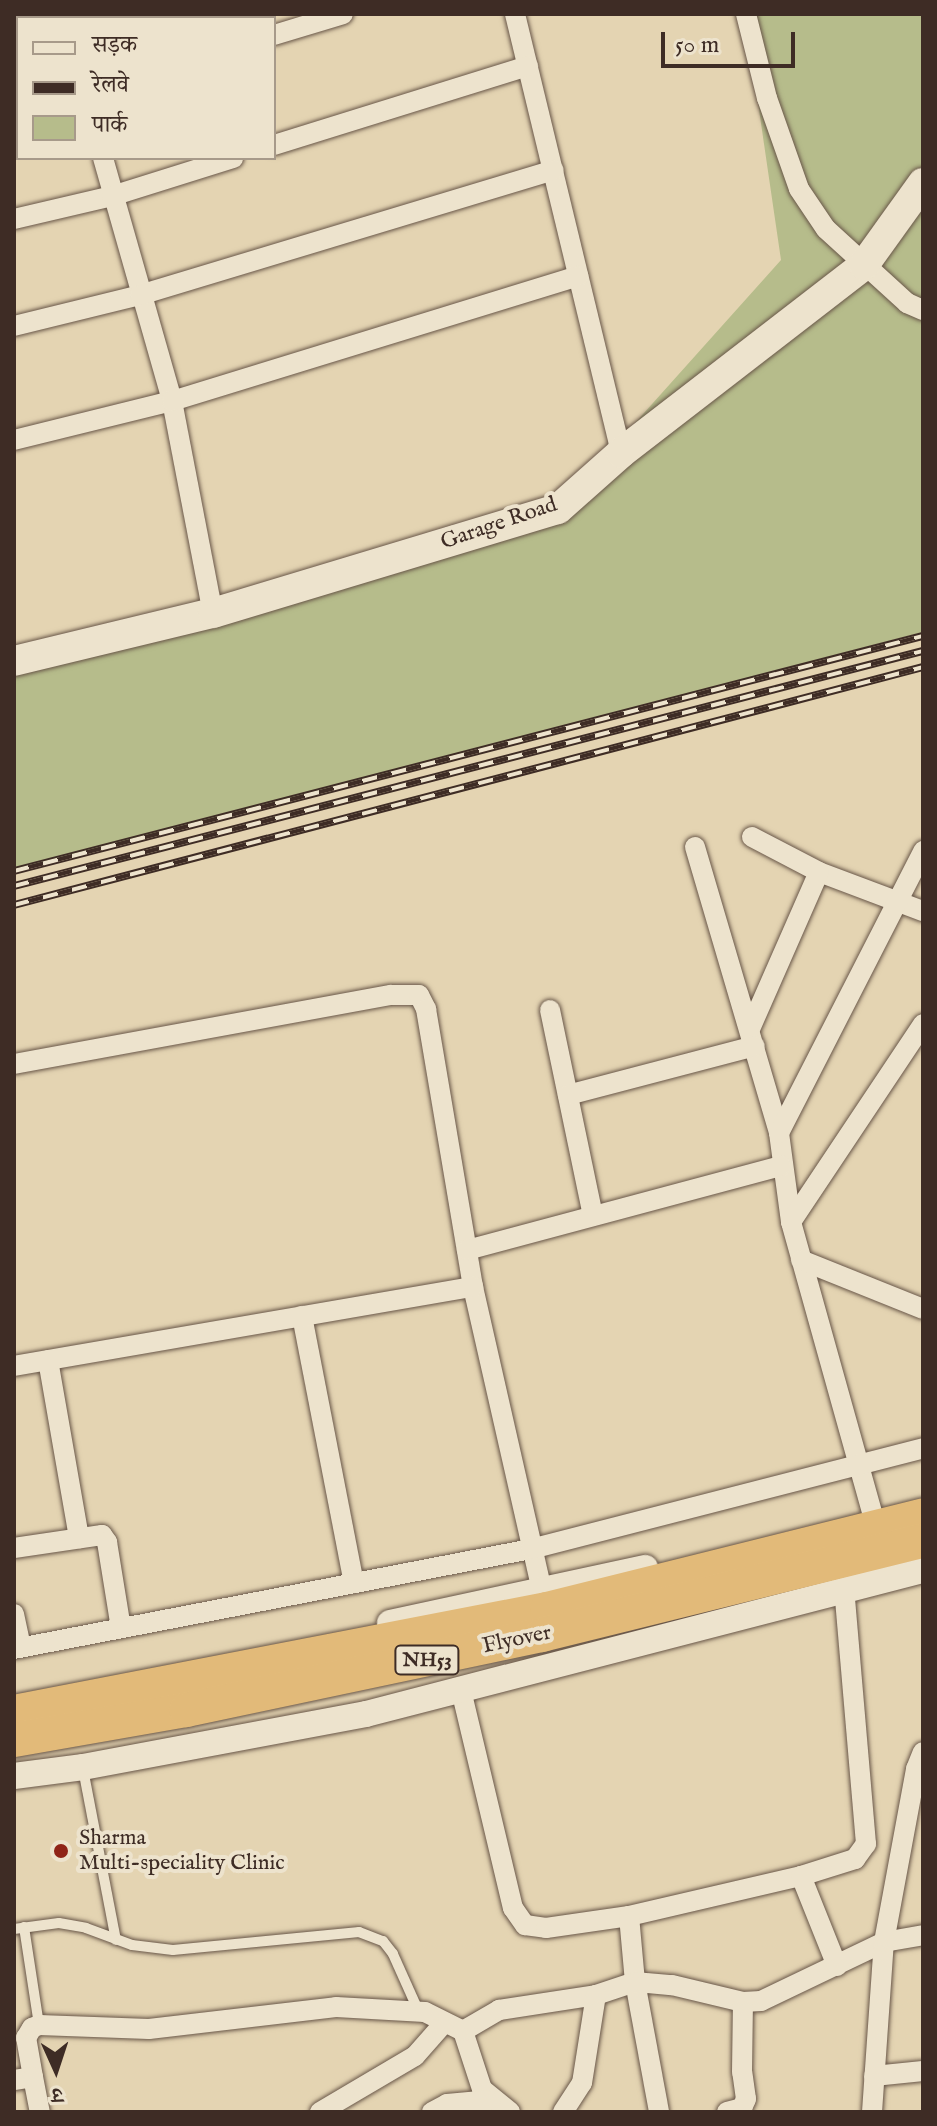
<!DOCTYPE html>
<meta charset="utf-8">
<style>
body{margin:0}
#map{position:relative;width:937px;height:2126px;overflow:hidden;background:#e4d4b2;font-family:"IM FELL English","Noto Serif Devanagari",serif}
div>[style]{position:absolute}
.green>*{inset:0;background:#b6bc8b}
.roads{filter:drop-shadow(0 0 2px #685648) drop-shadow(0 0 2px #685648)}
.service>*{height:10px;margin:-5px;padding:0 5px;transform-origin:5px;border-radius:5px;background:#ede3cd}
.minor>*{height:20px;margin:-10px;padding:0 10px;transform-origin:10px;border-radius:10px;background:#ede3cd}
.tertiary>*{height:26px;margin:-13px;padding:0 13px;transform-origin:13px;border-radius:13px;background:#ede3cd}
.secondary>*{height:30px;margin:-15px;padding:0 15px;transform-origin:15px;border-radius:15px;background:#ede3cd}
.trunk>*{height:34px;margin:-17px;padding:0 17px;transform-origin:17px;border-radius:17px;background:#e2ba79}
.rail>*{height:8px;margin-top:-4px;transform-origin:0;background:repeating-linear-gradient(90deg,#ede3cd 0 15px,#3e2c25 0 30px);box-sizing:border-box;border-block:2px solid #3e2c25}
.dots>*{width:22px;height:22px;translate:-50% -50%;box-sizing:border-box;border:4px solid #ede3cd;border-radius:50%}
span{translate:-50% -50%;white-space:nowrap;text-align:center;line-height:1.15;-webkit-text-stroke:8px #ede3cd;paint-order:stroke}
.shield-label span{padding:2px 6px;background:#ede3cd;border:2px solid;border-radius:6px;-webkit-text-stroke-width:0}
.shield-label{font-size:20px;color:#3e2c25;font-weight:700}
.street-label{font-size:22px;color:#3e2c25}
.poi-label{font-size:22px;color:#3e2c25}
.left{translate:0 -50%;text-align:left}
.frame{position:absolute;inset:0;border:16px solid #3e2c25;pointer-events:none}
.legend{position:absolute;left:16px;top:16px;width:260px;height:144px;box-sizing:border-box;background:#ede3cd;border:2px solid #a79a8a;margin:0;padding:10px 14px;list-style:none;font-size:24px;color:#3e2c25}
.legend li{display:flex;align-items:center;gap:16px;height:40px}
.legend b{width:40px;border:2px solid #a79a8a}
.north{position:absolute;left:16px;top:2030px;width:80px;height:80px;-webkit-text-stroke:6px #ede3cd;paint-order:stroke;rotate:177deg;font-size:22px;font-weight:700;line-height:32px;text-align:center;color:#3e2c25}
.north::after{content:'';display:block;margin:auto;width:28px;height:36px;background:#3e2c25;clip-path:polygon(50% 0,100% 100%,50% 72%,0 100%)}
.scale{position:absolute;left:661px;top:32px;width:134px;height:36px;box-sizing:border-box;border:4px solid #3e2c25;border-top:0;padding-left:10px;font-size:24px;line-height:28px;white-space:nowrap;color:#3e2c25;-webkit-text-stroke:6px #ede3cd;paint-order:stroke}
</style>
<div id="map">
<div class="green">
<div style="clip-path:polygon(745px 14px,923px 14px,923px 632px,14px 870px,14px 661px,558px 509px,781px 260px)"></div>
</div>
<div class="roads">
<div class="service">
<div style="left:83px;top:1769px;width:174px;rotate:79.1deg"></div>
<div style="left:24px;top:1927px;width:99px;rotate:81.3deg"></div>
<div style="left:14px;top:1929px;width:45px;rotate:-7.6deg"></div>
<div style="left:59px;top:1923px;width:27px;rotate:10deg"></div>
<div style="left:86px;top:1928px;width:49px;rotate:20.3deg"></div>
<div style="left:132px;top:1945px;width:41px;rotate:7deg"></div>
<div style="left:173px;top:1950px;width:187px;rotate:-5.5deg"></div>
<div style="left:359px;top:1932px;width:26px;rotate:21deg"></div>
<div style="left:383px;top:1941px;width:16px;rotate:52deg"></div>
<div style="left:393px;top:1954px;width:64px;rotate:65.9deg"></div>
</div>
<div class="minor">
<div style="left:69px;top:14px;width:4px;rotate:76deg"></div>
<div style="left:515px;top:14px;width:452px;rotate:76.4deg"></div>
<div style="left:746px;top:14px;width:87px;rotate:76deg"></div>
<div style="left:767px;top:98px;width:96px;rotate:70.6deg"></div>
<div style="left:799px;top:189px;width:48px;rotate:56deg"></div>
<div style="left:826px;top:229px;width:110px;rotate:42.4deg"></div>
<div style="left:907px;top:303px;width:17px;rotate:24deg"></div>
<div style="left:274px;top:35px;width:72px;rotate:-16.9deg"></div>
<div style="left:14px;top:106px;width:4px"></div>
<div style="left:274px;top:145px;width:266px;rotate:-17.3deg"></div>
<div style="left:103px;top:158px;width:253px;rotate:74.1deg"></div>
<div style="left:172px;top:401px;width:216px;rotate:79.1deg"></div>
<div style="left:14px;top:219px;width:101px;rotate:-13.2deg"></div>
<div style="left:112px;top:196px;width:127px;rotate:-17.4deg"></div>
<div style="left:14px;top:326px;width:130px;rotate:-13.8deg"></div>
<div style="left:140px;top:295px;width:432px;rotate:-16.8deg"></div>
<div style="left:14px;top:440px;width:163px;rotate:-13.9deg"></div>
<div style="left:172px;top:401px;width:425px;rotate:-17.1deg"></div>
<div style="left:752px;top:837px;width:76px;rotate:27.6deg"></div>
<div style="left:819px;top:872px;width:111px;rotate:20.6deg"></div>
<div style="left:695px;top:847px;width:298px;rotate:73.6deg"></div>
<div style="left:779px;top:1133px;width:90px;rotate:82.3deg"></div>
<div style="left:791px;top:1222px;width:302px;rotate:74.4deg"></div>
<div style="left:550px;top:1010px;width:210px;rotate:78.2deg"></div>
<div style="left:750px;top:1029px;width:171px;rotate:-66.3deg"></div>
<div style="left:14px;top:1064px;width:383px;rotate:-10.4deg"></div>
<div style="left:391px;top:995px;width:28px"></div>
<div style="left:419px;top:995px;width:16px;rotate:63deg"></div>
<div style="left:426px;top:1009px;width:282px;rotate:80.4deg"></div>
<div style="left:473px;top:1287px;width:311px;rotate:77.2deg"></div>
<div style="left:568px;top:1095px;width:193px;rotate:-14.7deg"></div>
<div style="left:779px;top:1133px;width:317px;rotate:-62.9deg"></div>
<div style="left:791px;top:1222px;width:238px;rotate:-56.3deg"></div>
<div style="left:467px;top:1250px;width:325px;rotate:-15deg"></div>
<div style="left:801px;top:1260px;width:131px;rotate:21.9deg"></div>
<div style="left:302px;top:1316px;width:272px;rotate:79deg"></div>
<div style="left:48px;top:1360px;width:181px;rotate:80.1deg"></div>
<div style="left:14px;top:1366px;width:466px;rotate:-9.8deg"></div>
<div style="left:14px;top:1548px;width:89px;rotate:-8.4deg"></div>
<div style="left:102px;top:1535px;width:9px;rotate:54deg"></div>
<div style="left:107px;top:1542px;width:87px;rotate:80.8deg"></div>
<div style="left:14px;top:1614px;width:34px;rotate:78deg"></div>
<div style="left:14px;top:1649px;width:527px;rotate:-10.95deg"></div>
<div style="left:531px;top:1549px;width:405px;rotate:-14.4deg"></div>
<div style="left:461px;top:1690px;width:224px;rotate:76.6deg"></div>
<div style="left:513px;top:1908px;width:21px;rotate:55deg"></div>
<div style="left:525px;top:1925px;width:21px;rotate:8deg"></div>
<div style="left:546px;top:1928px;width:84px;rotate:-8.2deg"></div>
<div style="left:629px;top:1916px;width:177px;rotate:-13.1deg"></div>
<div style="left:801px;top:1876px;width:57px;rotate:-17.5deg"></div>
<div style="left:855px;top:1859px;width:19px;rotate:-54deg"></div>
<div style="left:866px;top:1844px;width:256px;rotate:-94.9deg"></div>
<div style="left:801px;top:1876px;width:97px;rotate:68.2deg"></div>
<div style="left:629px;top:1916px;width:66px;rotate:84.8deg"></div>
<div style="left:635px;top:1982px;width:132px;rotate:79.5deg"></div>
<div style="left:463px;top:2031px;width:61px;rotate:71.9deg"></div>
<div style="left:482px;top:2089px;width:36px;rotate:39deg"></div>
<div style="left:874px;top:2076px;width:49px;rotate:-5.8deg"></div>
<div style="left:33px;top:2077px;width:40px;rotate:-100deg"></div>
<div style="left:26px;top:2038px;width:12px;rotate:-59deg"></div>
<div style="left:32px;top:2028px;width:8px;rotate:-23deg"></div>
<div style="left:39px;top:2025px;width:110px;rotate:2.1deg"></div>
<div style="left:149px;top:2029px;width:188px;rotate:-6.7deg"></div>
<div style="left:336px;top:2007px;width:89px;rotate:3.2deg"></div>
<div style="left:425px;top:2012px;width:42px;rotate:26.6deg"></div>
<div style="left:463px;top:2031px;width:42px;rotate:-30.3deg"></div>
<div style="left:499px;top:2010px;width:98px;rotate:-8.8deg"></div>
<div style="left:596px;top:1995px;width:41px;rotate:-18.4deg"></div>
<div style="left:635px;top:1982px;width:37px;rotate:5deg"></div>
<div style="left:672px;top:1985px;width:73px;rotate:13.5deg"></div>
<div style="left:743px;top:2002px;width:18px;rotate:-3deg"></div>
<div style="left:761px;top:2001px;width:136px;rotate:-25.6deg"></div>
<div style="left:884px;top:1942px;width:40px;rotate:-10deg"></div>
<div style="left:14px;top:2080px;width:19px;rotate:-9deg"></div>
<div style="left:33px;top:2077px;width:36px;rotate:79deg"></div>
<div style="left:320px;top:2112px;width:110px;rotate:-30.5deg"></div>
<div style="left:415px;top:2056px;width:45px;rotate:-48.6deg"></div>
<div style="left:432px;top:2112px;width:17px;rotate:-28deg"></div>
<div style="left:447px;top:2104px;width:44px;rotate:-5.2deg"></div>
<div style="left:563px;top:2112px;width:35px;rotate:-57deg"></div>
<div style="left:582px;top:2083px;width:89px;rotate:-81deg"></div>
<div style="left:727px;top:2112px;width:16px;rotate:-15deg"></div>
<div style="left:742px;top:2108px;width:10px;rotate:-66deg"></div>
<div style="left:746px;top:2099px;width:27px;rotate:-98deg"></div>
<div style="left:742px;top:2072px;width:70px;rotate:-89.2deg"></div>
<div style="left:872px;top:2112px;width:170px;rotate:-86deg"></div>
<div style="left:884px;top:1942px;width:176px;rotate:-79.5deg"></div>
<div style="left:916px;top:1769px;width:18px;rotate:-68deg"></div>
</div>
<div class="tertiary">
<div style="left:390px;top:1623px;width:261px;rotate:-12.2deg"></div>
<div style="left:14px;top:1776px;width:70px;rotate:-7.4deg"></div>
<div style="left:83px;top:1767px;width:288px;rotate:-10.6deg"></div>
<div style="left:366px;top:1714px;width:575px;rotate:-14.5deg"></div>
</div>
<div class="secondary">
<div style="left:14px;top:661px;width:205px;rotate:-13.6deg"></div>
<div style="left:213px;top:613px;width:360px;rotate:-16.8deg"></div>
<div style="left:558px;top:509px;width:84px;rotate:-41.6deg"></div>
<div style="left:621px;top:453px;width:307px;rotate:-37.7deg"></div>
<div style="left:864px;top:265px;width:101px;rotate:-54.3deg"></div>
</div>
<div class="trunk">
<div style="left:14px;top:1712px;width:543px;rotate:-10.94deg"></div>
<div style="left:547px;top:1609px;width:388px;rotate:-14deg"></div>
<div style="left:14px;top:1740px;width:175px;rotate:-9.9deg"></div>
<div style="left:186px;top:1710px;width:364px;rotate:-11.9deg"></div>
<div style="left:542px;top:1635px;width:392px;rotate:-13.9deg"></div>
</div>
</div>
<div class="rail">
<div style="left:14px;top:871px;width:939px;rotate:-14.5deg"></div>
<div style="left:14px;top:886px;width:939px;rotate:-14.5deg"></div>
<div style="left:14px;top:905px;width:940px;rotate:-14.67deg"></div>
</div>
<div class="dots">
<div style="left:61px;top:1851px;background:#8f2418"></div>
</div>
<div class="shield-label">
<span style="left:427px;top:1660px">NH53</span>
</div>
<div class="street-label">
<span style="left:499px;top:524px;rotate:-19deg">Garage Road</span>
<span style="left:517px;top:1640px;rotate:-12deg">Flyover</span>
</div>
<div class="poi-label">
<span class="left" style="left:79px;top:1851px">Sharma<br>Multi-speciality Clinic</span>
</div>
<div class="frame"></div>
<ul class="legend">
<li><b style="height:10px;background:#ede3cd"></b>सड़क</li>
<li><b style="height:10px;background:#3e2c25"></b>रेलवे</li>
<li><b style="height:22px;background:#b6bc8b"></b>पार्क</li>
</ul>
<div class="north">उ</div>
<div class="scale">50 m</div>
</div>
